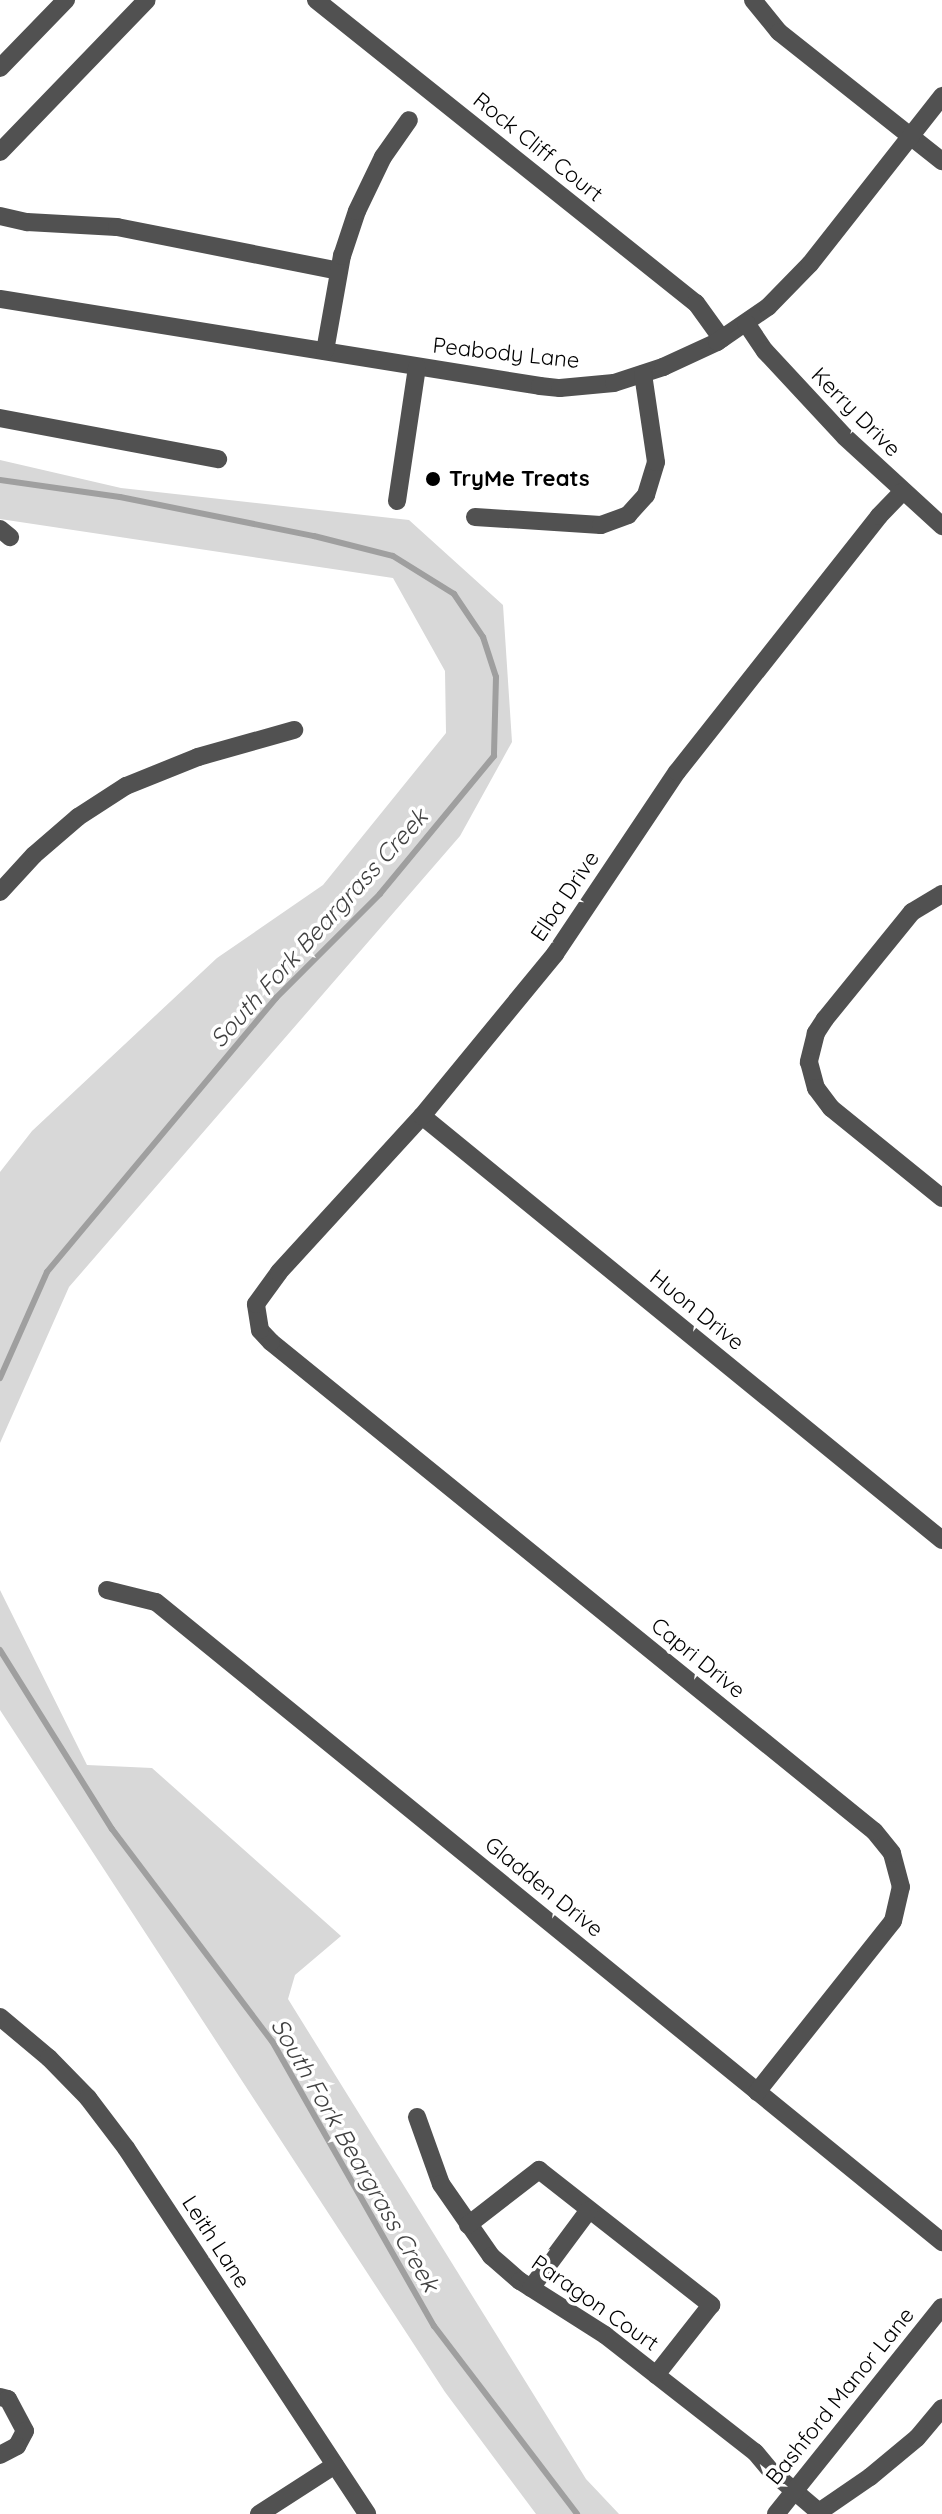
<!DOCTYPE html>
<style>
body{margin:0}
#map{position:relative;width:942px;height:2514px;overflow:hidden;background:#fff;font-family:Quicksand,sans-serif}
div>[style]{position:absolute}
.green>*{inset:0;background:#d8d8d8}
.stream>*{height:6px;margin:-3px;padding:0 3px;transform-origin:3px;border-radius:3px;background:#9f9f9f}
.minor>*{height:18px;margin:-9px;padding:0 9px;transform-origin:9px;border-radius:9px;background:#515151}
.dots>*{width:22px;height:22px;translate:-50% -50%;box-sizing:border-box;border:4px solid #fff;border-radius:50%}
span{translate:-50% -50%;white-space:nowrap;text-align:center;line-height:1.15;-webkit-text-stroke:7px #fff;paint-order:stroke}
.street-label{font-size:22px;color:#000}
.poi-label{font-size:22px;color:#000;font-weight:700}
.left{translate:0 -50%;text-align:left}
.water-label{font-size:24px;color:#404040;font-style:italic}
</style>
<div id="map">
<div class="green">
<div style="clip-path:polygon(0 460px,121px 488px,409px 520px,503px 605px,512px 742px,460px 836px,69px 1287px,0 1443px,0 1172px,32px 1131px,217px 958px,323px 885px,446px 733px,445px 671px,393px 578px,0 519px)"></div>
<div style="clip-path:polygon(0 1590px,87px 1765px,152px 1768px,341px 1936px,295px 1975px,288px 1999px,586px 2479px,619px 2514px,536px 2514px,445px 2392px,0 1710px)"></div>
</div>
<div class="stream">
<div style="left:0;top:480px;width:121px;rotate:8.1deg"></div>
<div style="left:120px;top:497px;width:198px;rotate:11.4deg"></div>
<div style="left:314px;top:536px;width:81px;rotate:14.2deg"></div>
<div style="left:393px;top:556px;width:72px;rotate:31.9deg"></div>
<div style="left:454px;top:594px;width:52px;rotate:56deg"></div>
<div style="left:483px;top:637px;width:42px;rotate:72deg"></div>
<div style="left:496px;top:677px;width:79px;rotate:91.5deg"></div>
<div style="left:494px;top:756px;width:179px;rotate:129.6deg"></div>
<div style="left:380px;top:894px;width:147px;rotate:135deg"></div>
<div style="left:276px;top:998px;width:357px;rotate:129.9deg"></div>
<div style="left:47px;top:1272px;width:116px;rotate:113.9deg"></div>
<div style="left:0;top:1650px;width:211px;rotate:58deg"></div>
<div style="left:112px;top:1829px;width:266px;rotate:53deg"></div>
<div style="left:272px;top:2041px;width:328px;rotate:60.4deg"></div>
<div style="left:434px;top:2326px;width:236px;rotate:52.7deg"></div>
</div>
<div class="minor">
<div style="left:316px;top:0;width:486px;rotate:38.6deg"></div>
<div style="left:696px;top:303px;width:44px;rotate:54.2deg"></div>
<div style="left:753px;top:0;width:41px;rotate:50.9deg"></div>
<div style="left:779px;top:32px;width:208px;rotate:38.4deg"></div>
<div style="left:0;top:68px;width:95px;rotate:-45.9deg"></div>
<div style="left:0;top:152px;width:211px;rotate:-46deg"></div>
<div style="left:0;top:216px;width:28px;rotate:13deg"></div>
<div style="left:27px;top:222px;width:90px;rotate:3.2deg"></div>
<div style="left:117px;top:227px;width:226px;rotate:11.2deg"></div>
<div style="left:0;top:299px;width:547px;rotate:9.15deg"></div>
<div style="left:540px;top:386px;width:20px;rotate:6deg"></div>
<div style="left:560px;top:388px;width:54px;rotate:-5.3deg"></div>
<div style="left:614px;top:383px;width:52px;rotate:-18.1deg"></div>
<div style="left:663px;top:367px;width:60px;rotate:-24.8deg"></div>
<div style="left:717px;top:342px;width:62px;rotate:-34.5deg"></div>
<div style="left:768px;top:307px;width:60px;rotate:-45.7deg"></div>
<div style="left:810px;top:264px;width:214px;rotate:-51.8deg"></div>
<div style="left:746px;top:323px;width:34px;rotate:56deg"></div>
<div style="left:765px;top:351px;width:117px;rotate:47.1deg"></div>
<div style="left:845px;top:437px;width:132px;rotate:42.5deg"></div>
<div style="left:325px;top:351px;width:97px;rotate:-79.9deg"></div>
<div style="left:342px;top:256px;width:47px;rotate:-71.6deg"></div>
<div style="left:357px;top:211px;width:60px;rotate:-64.3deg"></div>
<div style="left:383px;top:157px;width:45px;rotate:-54.9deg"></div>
<div style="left:0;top:418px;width:222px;rotate:10.7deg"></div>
<div style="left:397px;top:501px;width:135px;rotate:-81.5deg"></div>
<div style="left:475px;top:517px;width:126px;rotate:3.6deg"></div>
<div style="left:601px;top:525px;width:29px;rotate:-20deg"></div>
<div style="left:628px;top:515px;width:27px;rotate:-48deg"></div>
<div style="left:646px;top:495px;width:34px;rotate:-73deg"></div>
<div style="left:656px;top:462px;width:89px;rotate:-98.4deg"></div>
<div style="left:0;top:529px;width:13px;rotate:39deg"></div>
<div style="left:0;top:892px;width:50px;rotate:-47.4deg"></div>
<div style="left:34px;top:855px;width:58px;rotate:-40.8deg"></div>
<div style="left:78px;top:817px;width:57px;rotate:-32.9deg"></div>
<div style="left:126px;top:786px;width:78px;rotate:-21.9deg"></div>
<div style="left:198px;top:757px;width:100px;rotate:-15.7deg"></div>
<div style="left:942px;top:894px;width:35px;rotate:149deg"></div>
<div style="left:912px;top:912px;width:138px;rotate:129.1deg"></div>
<div style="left:825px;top:1019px;width:17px;rotate:123deg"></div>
<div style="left:816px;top:1033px;width:30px;rotate:104deg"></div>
<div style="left:809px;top:1062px;width:27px;rotate:75deg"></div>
<div style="left:816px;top:1088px;width:25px;rotate:53deg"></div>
<div style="left:831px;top:1108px;width:143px;rotate:39deg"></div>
<div style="left:422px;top:1116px;width:671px;rotate:39.19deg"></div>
<div style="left:107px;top:1590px;width:50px;rotate:13.8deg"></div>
<div style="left:156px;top:1602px;width:1014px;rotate:39.15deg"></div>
<div style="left:0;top:2017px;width:64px;rotate:39.9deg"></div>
<div style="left:49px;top:2058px;width:56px;rotate:45.7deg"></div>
<div style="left:88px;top:2098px;width:63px;rotate:52.8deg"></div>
<div style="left:126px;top:2148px;width:438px;rotate:56.6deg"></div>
<div style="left:757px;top:2092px;width:218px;rotate:-51.5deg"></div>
<div style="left:893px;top:1921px;width:35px;rotate:-77deg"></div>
<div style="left:901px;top:1887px;width:35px;rotate:-105deg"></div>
<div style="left:892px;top:1853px;width:28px;rotate:-129deg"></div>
<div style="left:874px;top:1831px;width:776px;rotate:-140.96deg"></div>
<div style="left:271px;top:1342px;width:16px;rotate:-133deg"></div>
<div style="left:260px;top:1330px;width:26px;rotate:-99deg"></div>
<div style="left:256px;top:1304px;width:39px;rotate:-54deg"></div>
<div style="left:279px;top:1272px;width:212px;rotate:-47.5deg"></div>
<div style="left:422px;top:1116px;width:210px;rotate:-50.6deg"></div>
<div style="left:555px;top:954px;width:219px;rotate:-56.2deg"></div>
<div style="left:677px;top:772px;width:326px;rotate:-51.7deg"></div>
<div style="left:879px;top:516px;width:33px;rotate:-46deg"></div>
<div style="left:417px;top:2117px;width:71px;rotate:70.3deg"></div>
<div style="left:441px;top:2184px;width:88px;rotate:55.2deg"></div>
<div style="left:491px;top:2256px;width:38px;rotate:41deg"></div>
<div style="left:520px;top:2281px;width:101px;rotate:32.4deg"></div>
<div style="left:605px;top:2335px;width:190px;rotate:38deg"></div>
<div style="left:755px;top:2452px;width:26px;rotate:50deg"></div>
<div style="left:772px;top:2472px;width:62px;rotate:40.4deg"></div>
<div style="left:819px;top:2512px;width:62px;rotate:-34.5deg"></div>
<div style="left:870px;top:2477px;width:61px;rotate:-39.7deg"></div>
<div style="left:917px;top:2438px;width:39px;rotate:-50deg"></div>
<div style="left:468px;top:2225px;width:90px;rotate:-37.8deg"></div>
<div style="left:539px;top:2170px;width:219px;rotate:38.1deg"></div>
<div style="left:711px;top:2305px;width:89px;rotate:128.2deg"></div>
<div style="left:531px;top:2288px;width:97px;rotate:-53.4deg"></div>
<div style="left:0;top:2397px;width:8px;rotate:14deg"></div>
<div style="left:8px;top:2399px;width:36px;rotate:62deg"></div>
<div style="left:25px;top:2431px;width:17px;rotate:118deg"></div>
<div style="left:17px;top:2446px;width:19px;rotate:152deg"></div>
<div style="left:259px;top:2514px;width:90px;rotate:-32.8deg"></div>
<div style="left:776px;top:2514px;width:265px;rotate:-51.3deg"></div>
</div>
<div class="dots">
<div style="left:433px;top:479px;background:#000"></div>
</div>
<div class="street-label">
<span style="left:538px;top:147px;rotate:39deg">Rock Cliff Court</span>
<span style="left:506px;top:353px;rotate:6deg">Peabody Lane</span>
<span style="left:856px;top:412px;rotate:45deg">Kerry Drive</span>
<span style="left:565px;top:896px;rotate:-56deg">Elba Drive</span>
<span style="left:697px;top:1310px;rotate:39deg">Huon Drive</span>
<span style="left:698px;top:1658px;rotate:39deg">Capri Drive</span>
<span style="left:544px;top:1887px;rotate:39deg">Gladden Drive</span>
<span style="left:216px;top:2242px;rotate:57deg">Leith Lane</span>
<span style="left:595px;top:2303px;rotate:35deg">Paragon Court</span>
<span style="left:840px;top:2396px;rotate:-51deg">Bashford Manor Lane</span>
</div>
<div class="poi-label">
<span class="left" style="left:449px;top:479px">TryMe Treats</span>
</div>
<div class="water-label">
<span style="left:319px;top:928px;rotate:-48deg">South Fork Beargrass Creek</span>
<span style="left:355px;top:2155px;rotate:60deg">South Fork Beargrass Creek</span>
</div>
</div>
